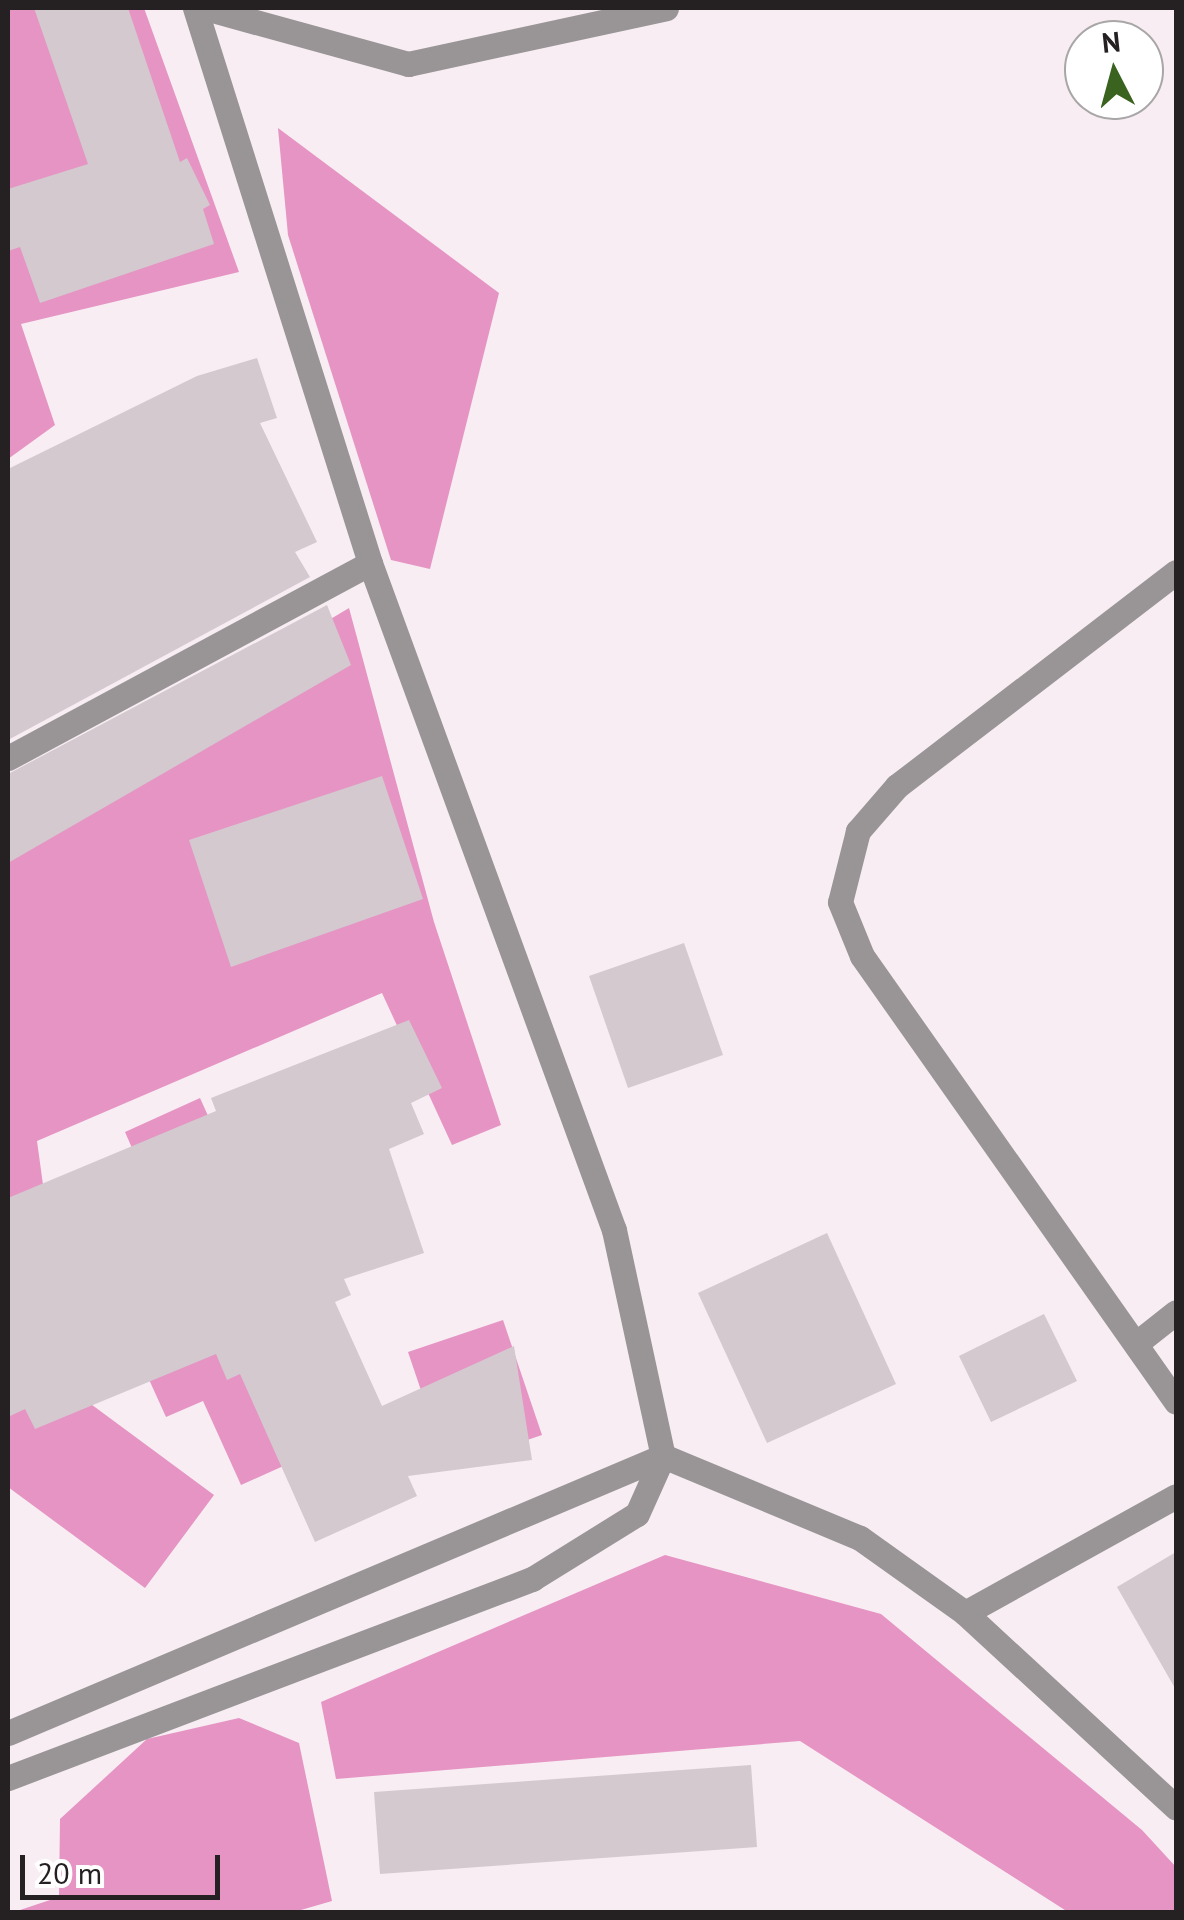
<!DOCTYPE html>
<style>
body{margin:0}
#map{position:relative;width:1184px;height:1920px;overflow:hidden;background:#f7edf2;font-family:"PT Sans",sans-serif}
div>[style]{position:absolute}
.forest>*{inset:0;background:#e694c3}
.building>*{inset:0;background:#d3c9ce}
.lane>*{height:25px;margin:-12.5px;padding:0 12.5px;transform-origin:12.5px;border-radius:12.5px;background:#999597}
span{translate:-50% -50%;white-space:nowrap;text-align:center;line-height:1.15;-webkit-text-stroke:8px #fff;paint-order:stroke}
.frame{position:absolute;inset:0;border:10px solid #252123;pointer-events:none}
.north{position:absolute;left:1064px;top:20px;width:100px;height:100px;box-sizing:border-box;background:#fff;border:2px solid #a8a6a7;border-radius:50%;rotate:354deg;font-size:28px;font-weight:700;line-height:40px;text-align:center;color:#252123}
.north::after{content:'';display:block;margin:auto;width:35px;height:45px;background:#3a631f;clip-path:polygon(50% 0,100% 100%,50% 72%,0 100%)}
.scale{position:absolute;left:20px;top:1855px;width:200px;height:45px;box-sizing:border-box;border:5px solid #252123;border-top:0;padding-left:12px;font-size:30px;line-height:35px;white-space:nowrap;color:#252123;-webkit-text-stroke:8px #fff;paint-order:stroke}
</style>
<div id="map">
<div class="forest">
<div style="clip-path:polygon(8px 8px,144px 8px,239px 272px,21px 324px,55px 425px,8px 459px)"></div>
<div style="clip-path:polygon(278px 128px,499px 293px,430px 569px,391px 560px,288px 235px)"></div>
<div style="clip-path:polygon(349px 608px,434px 922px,501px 1125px,452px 1145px,382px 993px,37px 1141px,51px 1243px,8px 1250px,8px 812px)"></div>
<div style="clip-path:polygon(200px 1098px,352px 1435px,241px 1485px,203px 1401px,166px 1417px,84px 1236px,156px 1203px,125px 1132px)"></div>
<div style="clip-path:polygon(8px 1289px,86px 1347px,61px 1382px,214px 1495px,145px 1588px,8px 1487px)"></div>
<div style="clip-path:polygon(503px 1320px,542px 1435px,447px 1467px,408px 1352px)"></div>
<div style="clip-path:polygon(665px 1555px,881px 1614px,1142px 1830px,1176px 1867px,1176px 1912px,1068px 1912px,800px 1741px,336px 1779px,321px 1702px)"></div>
<div style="clip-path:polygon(239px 1718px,299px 1743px,332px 1901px,294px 1912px,14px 1912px,59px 1897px,60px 1819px,147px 1739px)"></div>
</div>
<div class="building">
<div style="clip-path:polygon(34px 8px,128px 8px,180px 162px,187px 158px,210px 205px,203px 209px,214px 244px,40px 303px,20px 247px,8px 251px,8px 189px,88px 164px)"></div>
<div style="clip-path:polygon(257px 358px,277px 418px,260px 423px,317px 542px,295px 552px,310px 577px,8px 740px,8px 469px,197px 376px)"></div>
<div style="clip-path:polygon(327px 605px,351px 665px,8px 863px,8px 774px)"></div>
<div style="clip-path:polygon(382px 776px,423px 899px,231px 967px,189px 840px)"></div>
<div style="clip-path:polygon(684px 943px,723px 1055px,628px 1088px,589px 976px)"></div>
<div style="clip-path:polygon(409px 1020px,442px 1088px,411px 1103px,424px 1134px,389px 1149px,424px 1253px,344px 1279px,351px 1295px,335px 1302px,382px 1406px,514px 1346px,532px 1460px,408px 1476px,417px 1496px,315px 1542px,240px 1374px,227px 1380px,216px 1354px,35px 1429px,25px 1409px,8px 1417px,8px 1198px,216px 1111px,211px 1098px)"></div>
<div style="clip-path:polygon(827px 1233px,896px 1384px,767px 1443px,698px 1293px)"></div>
<div style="clip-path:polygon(1044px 1314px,1077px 1381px,991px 1422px,959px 1356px)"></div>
<div style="clip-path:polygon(1176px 1552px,1176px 1690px,1117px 1587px)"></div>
<div style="clip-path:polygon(751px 1765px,757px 1847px,380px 1874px,374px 1792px)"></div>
</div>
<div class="lane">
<div style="left:195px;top:8px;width:582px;rotate:72.5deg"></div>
<div style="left:205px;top:8px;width:211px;rotate:15.4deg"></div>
<div style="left:408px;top:64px;width:264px;rotate:-12.2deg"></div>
<div style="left:1176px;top:572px;width:352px;rotate:142.5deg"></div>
<div style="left:897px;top:786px;width:60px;rotate:130.9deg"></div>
<div style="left:858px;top:831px;width:73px;rotate:104.2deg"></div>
<div style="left:840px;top:902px;width:58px;rotate:67.8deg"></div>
<div style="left:862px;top:956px;width:545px;rotate:54.85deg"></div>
<div style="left:8px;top:758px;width:411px;rotate:-28.3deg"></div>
<div style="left:370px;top:563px;width:710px;rotate:69.91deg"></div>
<div style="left:614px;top:1230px;width:231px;rotate:77.8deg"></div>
<div style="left:663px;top:1456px;width:711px;rotate:157.08deg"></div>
<div style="left:1138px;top:1342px;width:48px;rotate:-38.3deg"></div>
<div style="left:965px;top:1613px;width:241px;rotate:-29deg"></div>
<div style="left:8px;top:1778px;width:561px;rotate:-20.8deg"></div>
<div style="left:532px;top:1579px;width:123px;rotate:-31.8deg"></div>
<div style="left:637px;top:1514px;width:64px;rotate:-65.9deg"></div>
<div style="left:663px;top:1456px;width:213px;rotate:22.6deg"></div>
<div style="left:860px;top:1538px;width:129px;rotate:35.5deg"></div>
<div style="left:965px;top:1613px;width:287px;rotate:42.7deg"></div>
</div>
<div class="frame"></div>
<div class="north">N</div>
<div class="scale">20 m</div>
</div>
